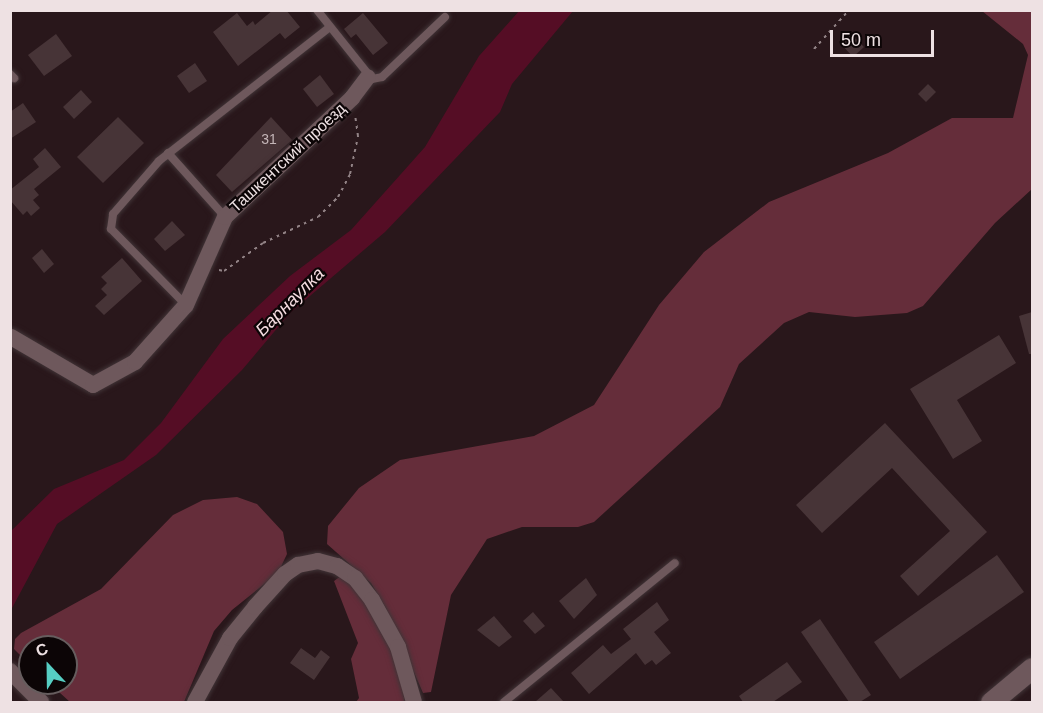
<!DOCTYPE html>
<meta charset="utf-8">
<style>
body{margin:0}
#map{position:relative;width:1043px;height:713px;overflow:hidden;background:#29171b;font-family:Helvetica,sans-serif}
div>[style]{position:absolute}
.green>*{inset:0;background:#652d3a}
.water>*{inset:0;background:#550d25}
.building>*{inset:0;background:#473437}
.path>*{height:2px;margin-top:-1px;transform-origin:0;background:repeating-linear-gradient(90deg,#928386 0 3px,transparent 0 7.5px)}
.roads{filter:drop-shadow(0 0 2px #413437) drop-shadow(0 0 2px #413437)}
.service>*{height:8px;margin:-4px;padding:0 4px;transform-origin:4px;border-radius:4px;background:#6e585c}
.minor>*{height:16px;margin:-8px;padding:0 8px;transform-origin:8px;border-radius:8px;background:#6e585c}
.tertiary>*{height:21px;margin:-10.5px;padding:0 10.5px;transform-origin:10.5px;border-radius:10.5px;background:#6e585c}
span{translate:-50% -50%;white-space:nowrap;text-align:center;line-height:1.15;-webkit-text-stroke:4.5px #0c0506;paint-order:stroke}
.number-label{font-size:14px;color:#c4b6b8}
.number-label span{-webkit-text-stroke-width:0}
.street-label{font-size:16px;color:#eee1e3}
.water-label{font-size:18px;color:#f4dce0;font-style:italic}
.frame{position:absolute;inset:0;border:12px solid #eee1e3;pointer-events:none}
.north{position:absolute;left:18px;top:635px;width:60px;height:60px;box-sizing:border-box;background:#0c0506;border:2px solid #665d5e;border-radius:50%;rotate:338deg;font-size:16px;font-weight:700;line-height:24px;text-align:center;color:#eee1e3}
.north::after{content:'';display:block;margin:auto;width:21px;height:27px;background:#56cec3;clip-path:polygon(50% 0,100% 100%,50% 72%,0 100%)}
.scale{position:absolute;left:830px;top:30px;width:104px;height:27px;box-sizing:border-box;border:3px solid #eee1e3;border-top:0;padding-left:8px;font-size:18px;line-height:21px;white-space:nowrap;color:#eee1e3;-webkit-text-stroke:4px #0c0506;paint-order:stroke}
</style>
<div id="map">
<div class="green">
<div style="clip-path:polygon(982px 11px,1032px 11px,1032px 189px,995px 223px,923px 306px,907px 313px,855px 317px,809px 312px,784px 323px,739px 364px,720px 407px,594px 522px,578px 527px,522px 527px,487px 539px,451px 595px,431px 692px,423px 693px,386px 608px,371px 583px,327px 544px,328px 526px,359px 488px,400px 460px,534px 436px,594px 405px,659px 305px,704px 252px,769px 202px,888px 153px,952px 118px,1013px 118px,1028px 55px,1023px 44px)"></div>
<div style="clip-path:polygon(237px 497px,257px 504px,283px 532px,287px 554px,278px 573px,232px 610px,214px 631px,184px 702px,70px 702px,49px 683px,66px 683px,66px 647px,30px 647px,30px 665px,14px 649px,15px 639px,21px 633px,101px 589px,173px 515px,203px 500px)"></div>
<div style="clip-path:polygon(341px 576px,354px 587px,383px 629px,398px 669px,405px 702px,356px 702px,359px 698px,351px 659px,358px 643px,334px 581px)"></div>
</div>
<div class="water">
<div style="clip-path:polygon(520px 10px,573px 11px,512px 84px,500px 112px,385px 232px,290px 313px,242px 370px,156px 455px,57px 524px,11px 610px,11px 531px,54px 489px,124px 460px,161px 423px,223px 339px,290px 276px,351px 230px,425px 147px,479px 56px)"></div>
</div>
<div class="building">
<div style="clip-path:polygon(273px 10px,286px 10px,300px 27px,285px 39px,280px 33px,238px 66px,213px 32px,237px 13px,247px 26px,253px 21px,255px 25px)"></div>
<div style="clip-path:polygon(363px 13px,388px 43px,373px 55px,356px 34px,351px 38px,344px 29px)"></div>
<div style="clip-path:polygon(56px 34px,72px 56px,44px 76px,28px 55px)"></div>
<div style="clip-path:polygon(851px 34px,864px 47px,853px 57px,841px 44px)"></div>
<div style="clip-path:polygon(195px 63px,207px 81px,189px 93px,177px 76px)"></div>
<div style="clip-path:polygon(320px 75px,334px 94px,317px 107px,303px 89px)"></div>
<div style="clip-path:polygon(928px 84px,936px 92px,926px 102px,918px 94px)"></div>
<div style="clip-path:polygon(81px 90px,92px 102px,74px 119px,63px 107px)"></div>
<div style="clip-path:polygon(23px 103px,36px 122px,10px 139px,10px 112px)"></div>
<div style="clip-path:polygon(118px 117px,144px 143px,103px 183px,77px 157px)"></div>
<div style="clip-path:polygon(271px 117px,292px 140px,232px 192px,216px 175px)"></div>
<div style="clip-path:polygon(45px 148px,61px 167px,34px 189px,39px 195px,33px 200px,40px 208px,31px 216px,27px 211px,23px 215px,10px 200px,10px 190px,39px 167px,33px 159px)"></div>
<div style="clip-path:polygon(172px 221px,185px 235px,165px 251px,154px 239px)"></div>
<div style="clip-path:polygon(42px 249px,54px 264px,44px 273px,32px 258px)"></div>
<div style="clip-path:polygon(122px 258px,142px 281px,104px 315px,95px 306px,107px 295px,101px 289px,107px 283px,101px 277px)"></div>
<div style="clip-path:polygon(1032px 312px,1032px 354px,1029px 354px,1019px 316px)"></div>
<div style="clip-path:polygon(999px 335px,1016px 363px,957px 400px,982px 441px,953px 459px,910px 389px)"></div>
<div style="clip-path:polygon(885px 423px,987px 532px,918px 596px,900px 576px,950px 531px,892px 468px,822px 533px,796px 505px)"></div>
<div style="clip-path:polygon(997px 555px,1024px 592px,900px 679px,874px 642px)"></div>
<div style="clip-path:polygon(586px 578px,597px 595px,574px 619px,559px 601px)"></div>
<div style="clip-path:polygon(657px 602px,669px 620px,654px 632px,671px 653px,656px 665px,652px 660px,645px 665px,636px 653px,589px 694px,571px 673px,603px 645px,611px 654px,631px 639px,623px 629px)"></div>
<div style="clip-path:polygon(533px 612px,545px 626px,535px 634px,523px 621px)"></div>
<div style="clip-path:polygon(494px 616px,512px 637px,499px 647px,477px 630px)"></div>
<div style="clip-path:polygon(820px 619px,871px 695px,860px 702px,849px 702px,801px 632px)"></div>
<div style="clip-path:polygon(301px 648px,315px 658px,321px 650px,330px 657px,314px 680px,290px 663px)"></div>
<div style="clip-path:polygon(787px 662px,802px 682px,773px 702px,743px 702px,739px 696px)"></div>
<div style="clip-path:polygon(551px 688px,564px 702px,535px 702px)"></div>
</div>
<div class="path">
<div style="left:814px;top:49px;width:52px;rotate:-48.1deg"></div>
<div style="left:219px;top:270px;width:5px;rotate:11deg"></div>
<div style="left:224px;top:271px;width:48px;rotate:-35.7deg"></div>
<div style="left:263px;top:243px;width:61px;rotate:-25.3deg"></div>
<div style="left:318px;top:217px;width:28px;rotate:-45deg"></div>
<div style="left:338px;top:197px;width:26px;rotate:-62deg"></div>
<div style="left:350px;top:174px;width:39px;rotate:-78deg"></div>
<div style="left:358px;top:136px;width:21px;rotate:-98deg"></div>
</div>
<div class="roads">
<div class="service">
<div style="left:317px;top:10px;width:88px;rotate:51.4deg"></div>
<div style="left:372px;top:79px;width:10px;rotate:-11deg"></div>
<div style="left:382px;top:77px;width:87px;rotate:-43.6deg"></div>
<div style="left:10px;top:74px;width:6px;rotate:45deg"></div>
<div style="left:168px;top:153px;width:86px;rotate:48.3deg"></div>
<div style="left:186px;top:305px;width:107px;rotate:-134.6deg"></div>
<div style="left:111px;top:229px;width:15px;rotate:-82deg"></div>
<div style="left:113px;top:214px;width:70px;rotate:-49deg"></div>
<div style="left:159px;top:161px;width:217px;rotate:-38.1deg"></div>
<div style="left:504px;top:702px;width:220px;rotate:-39.1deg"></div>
</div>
<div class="minor">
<div style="left:11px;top:337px;width:95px;rotate:30.3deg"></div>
<div style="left:93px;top:385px;width:48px;rotate:-28.7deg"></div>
<div style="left:135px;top:362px;width:76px;rotate:-48.2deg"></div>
<div style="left:186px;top:305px;width:96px;rotate:-66.1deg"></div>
<div style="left:225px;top:217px;width:174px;rotate:-43.1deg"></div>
<div style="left:352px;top:98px;width:26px;rotate:-53deg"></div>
<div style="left:10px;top:671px;width:44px;rotate:45deg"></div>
<div style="left:195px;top:702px;width:73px;rotate:-61.3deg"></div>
<div style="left:230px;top:638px;width:40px;rotate:-51deg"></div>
<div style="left:255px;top:607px;width:45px;rotate:-47.7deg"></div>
<div style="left:285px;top:574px;width:16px;rotate:-35deg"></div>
<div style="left:298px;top:565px;width:20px;rotate:-11deg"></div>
<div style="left:318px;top:561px;width:20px;rotate:15deg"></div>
<div style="left:337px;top:566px;width:22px;rotate:34deg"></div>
<div style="left:355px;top:578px;width:28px;rotate:52deg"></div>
<div style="left:372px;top:600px;width:54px;rotate:61deg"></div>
<div style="left:398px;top:647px;width:57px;rotate:73.8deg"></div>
</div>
<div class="tertiary">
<div style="left:991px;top:702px;width:53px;rotate:-39.7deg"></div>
</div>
</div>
<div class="number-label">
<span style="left:269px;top:139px">31</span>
</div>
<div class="street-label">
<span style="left:288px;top:158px;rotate:-43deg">Ташкентский проезд</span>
</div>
<div class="water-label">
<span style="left:290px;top:302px;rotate:-45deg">Барнаулка</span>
</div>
<div class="frame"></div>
<div class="north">С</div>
<div class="scale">50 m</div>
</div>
